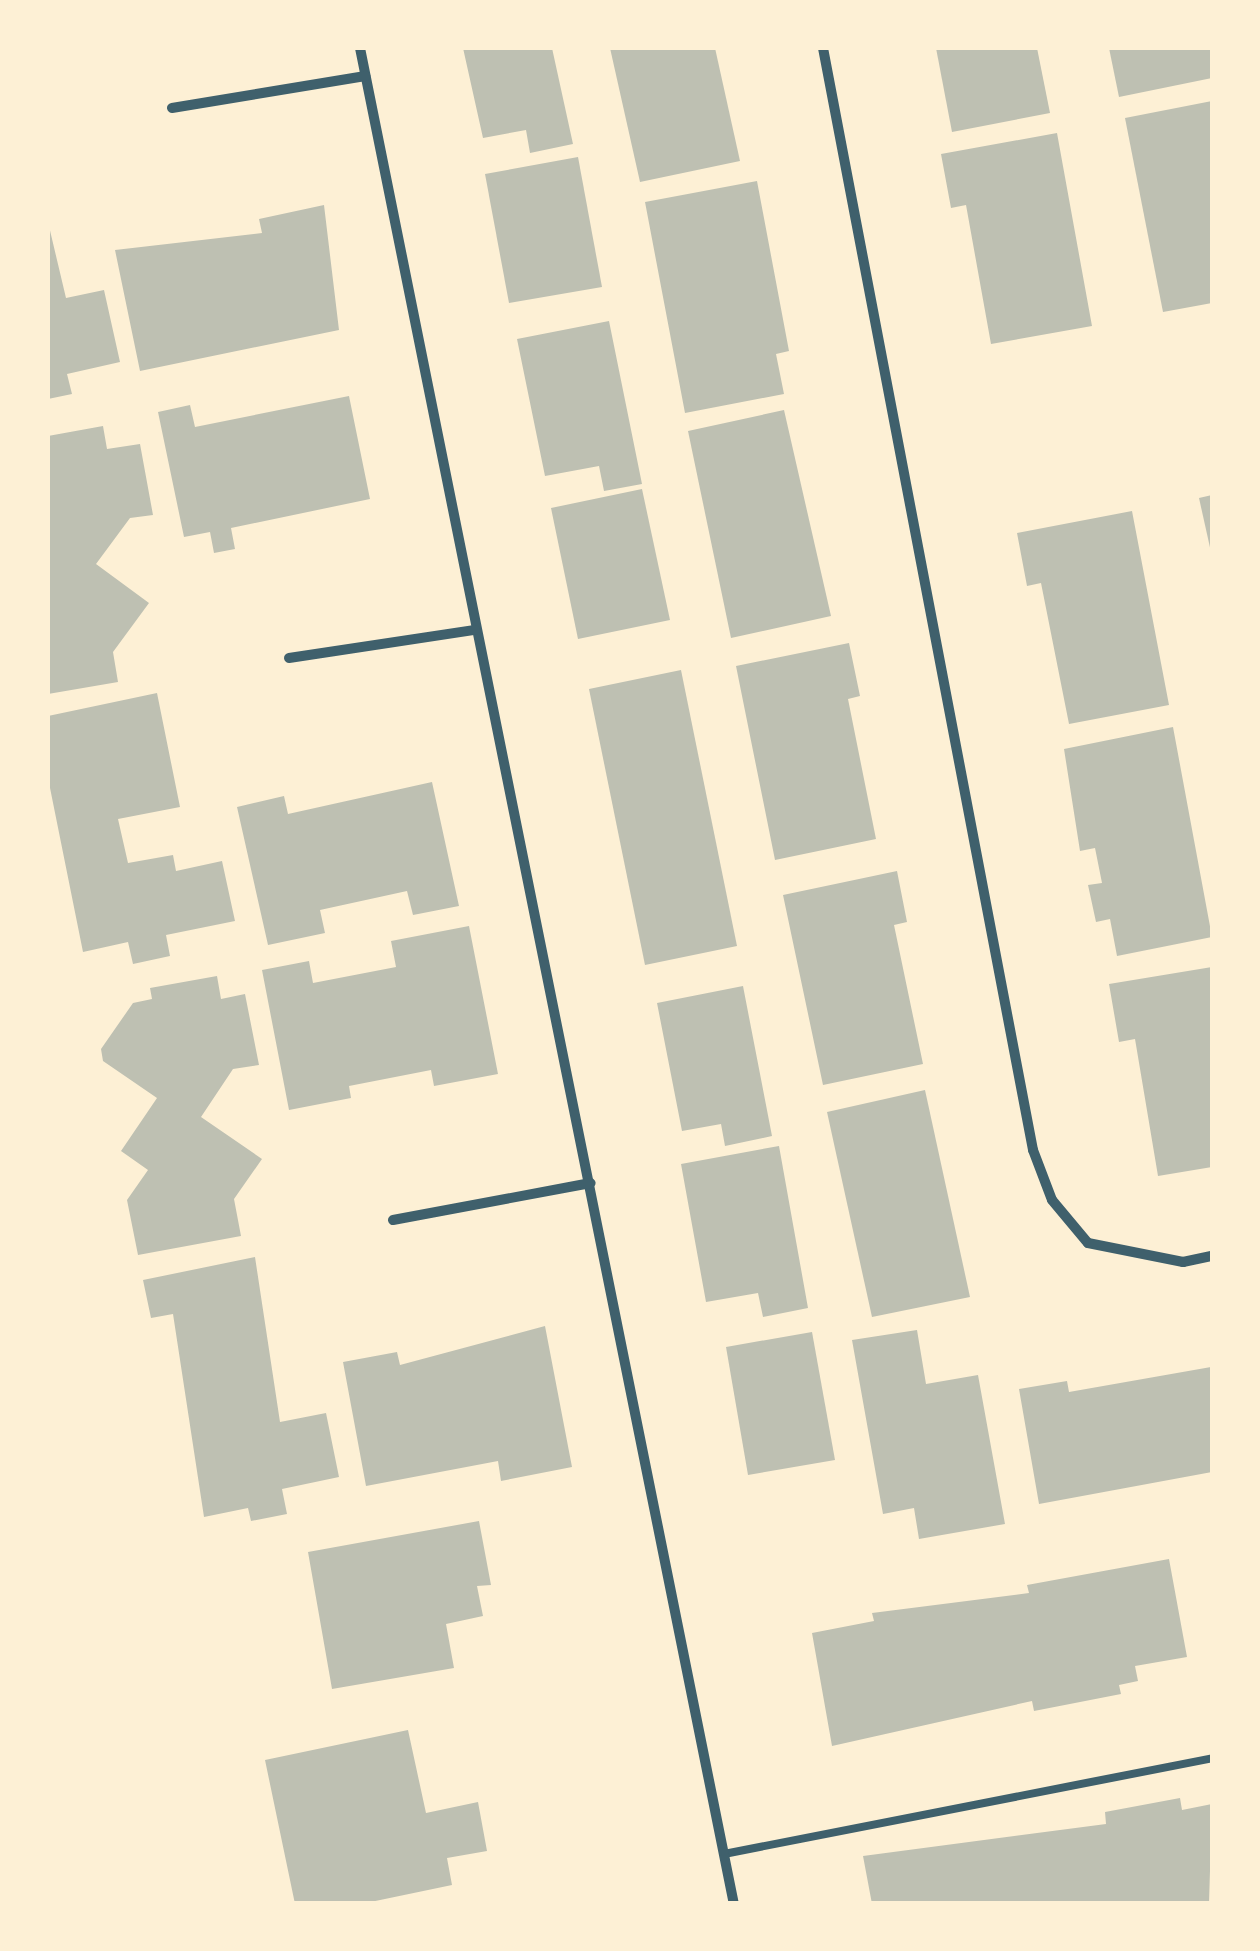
<!DOCTYPE html>
<style>
body{margin:0}
#map{position:relative;width:1260px;height:1951px;overflow:hidden;background:#fdf0d5;font-family:Lora,serif}
div>[style]{position:absolute}
.building>*{inset:0;background:#bec0b2}
.service>*{height:8px;margin:-4px;padding:0 4px;transform-origin:4px;border-radius:4px;background:#3f606c}
.minor>*{height:10px;margin:-5px;padding:0 5px;transform-origin:5px;border-radius:5px;background:#3f606c}
span{translate:-50% -50%;white-space:nowrap;text-align:center;line-height:1.15;-webkit-text-stroke:8px #fdf0d5;paint-order:stroke}
.frame{position:absolute;inset:0;border:50px solid #fdf0d5;pointer-events:none}
</style>
<div id="map">
<div class="building">
<div style="clip-path:polygon(463px 48px,552px 48px,573px 144px,530px 153px,526px 130px,483px 138px)"></div>
<div style="clip-path:polygon(610px 48px,715px 48px,740px 161px,640px 182px)"></div>
<div style="clip-path:polygon(936px 48px,1037px 48px,1050px 113px,952px 132px)"></div>
<div style="clip-path:polygon(1109px 48px,1212px 48px,1212px 78px,1119px 97px)"></div>
<div style="clip-path:polygon(1212px 101px,1212px 303px,1163px 312px,1125px 118px)"></div>
<div style="clip-path:polygon(1057px 133px,1092px 326px,991px 344px,966px 205px,951px 208px,941px 154px)"></div>
<div style="clip-path:polygon(578px 157px,602px 287px,509px 303px,485px 174px)"></div>
<div style="clip-path:polygon(757px 181px,789px 351px,776px 354px,784px 394px,685px 413px,645px 202px)"></div>
<div style="clip-path:polygon(324px 205px,339px 330px,140px 371px,115px 250px,262px 233px,259px 219px)"></div>
<div style="clip-path:polygon(48px 222px,66px 298px,104px 290px,120px 362px,67px 374px,72px 394px,48px 399px)"></div>
<div style="clip-path:polygon(609px 321px,642px 484px,604px 491px,599px 466px,545px 476px,517px 339px)"></div>
<div style="clip-path:polygon(349px 396px,370px 499px,231px 528px,235px 549px,214px 553px,210px 532px,184px 537px,158px 412px,190px 405px,195px 427px)"></div>
<div style="clip-path:polygon(784px 410px,831px 616px,731px 638px,688px 431px)"></div>
<div style="clip-path:polygon(103px 426px,107px 449px,140px 444px,153px 515px,130px 518px,96px 564px,149px 603px,113px 652px,118px 682px,48px 694px,48px 436px)"></div>
<div style="clip-path:polygon(642px 489px,670px 620px,578px 639px,551px 508px)"></div>
<div style="clip-path:polygon(1212px 495px,1212px 552px,1211px 552px,1199px 498px)"></div>
<div style="clip-path:polygon(1132px 511px,1169px 705px,1069px 724px,1041px 583px,1027px 586px,1017px 533px)"></div>
<div style="clip-path:polygon(849px 643px,860px 696px,848px 699px,876px 839px,775px 860px,736px 666px)"></div>
<div style="clip-path:polygon(681px 670px,737px 946px,645px 965px,589px 689px)"></div>
<div style="clip-path:polygon(157px 693px,180px 807px,118px 819px,128px 863px,173px 855px,176px 871px,222px 861px,235px 921px,166px 935px,170px 956px,133px 964px,128px 942px,83px 952px,48px 778px,48px 716px)"></div>
<div style="clip-path:polygon(1173px 727px,1212px 937px,1117px 956px,1110px 919px,1096px 922px,1088px 885px,1102px 883px,1095px 848px,1080px 851px,1064px 749px)"></div>
<div style="clip-path:polygon(432px 782px,459px 906px,413px 915px,407px 891px,320px 910px,325px 933px,268px 945px,237px 807px,284px 796px,288px 814px)"></div>
<div style="clip-path:polygon(897px 871px,907px 922px,894px 925px,923px 1064px,823px 1085px,783px 895px)"></div>
<div style="clip-path:polygon(469px 926px,498px 1074px,434px 1086px,431px 1070px,349px 1086px,351px 1098px,289px 1110px,262px 970px,309px 961px,313px 983px,396px 967px,391px 941px)"></div>
<div style="clip-path:polygon(1212px 967px,1212px 1167px,1158px 1176px,1135px 1039px,1119px 1042px,1109px 984px)"></div>
<div style="clip-path:polygon(217px 976px,221px 999px,245px 994px,259px 1065px,233px 1069px,201px 1117px,262px 1159px,234px 1199px,241px 1236px,138px 1255px,127px 1200px,148px 1170px,121px 1151px,157px 1098px,103px 1061px,101px 1049px,133px 1003px,152px 999px,150px 988px)"></div>
<div style="clip-path:polygon(743px 986px,772px 1136px,725px 1146px,721px 1124px,682px 1131px,657px 1003px)"></div>
<div style="clip-path:polygon(925px 1090px,970px 1297px,872px 1317px,827px 1112px)"></div>
<div style="clip-path:polygon(779px 1146px,808px 1308px,763px 1317px,758px 1293px,706px 1302px,681px 1164px)"></div>
<div style="clip-path:polygon(255px 1257px,280px 1422px,326px 1413px,339px 1477px,282px 1489px,287px 1514px,251px 1521px,248px 1508px,204px 1517px,173px 1314px,151px 1318px,143px 1280px)"></div>
<div style="clip-path:polygon(545px 1326px,572px 1467px,501px 1481px,498px 1461px,366px 1486px,343px 1362px,397px 1352px,400px 1365px)"></div>
<div style="clip-path:polygon(917px 1330px,926px 1384px,978px 1375px,1005px 1524px,919px 1539px,914px 1508px,883px 1514px,852px 1340px)"></div>
<div style="clip-path:polygon(812px 1332px,835px 1460px,748px 1475px,726px 1347px)"></div>
<div style="clip-path:polygon(1211px 1367px,1212px 1472px,1039px 1504px,1019px 1389px,1067px 1381px,1069px 1392px)"></div>
<div style="clip-path:polygon(479px 1521px,491px 1585px,477px 1586px,483px 1616px,446px 1624px,454px 1668px,332px 1689px,308px 1552px)"></div>
<div style="clip-path:polygon(1169px 1559px,1187px 1657px,1135px 1666px,1138px 1681px,1119px 1685px,1121px 1694px,1034px 1711px,1032px 1701px,832px 1746px,812px 1633px,874px 1621px,872px 1613px,1029px 1593px,1027px 1585px)"></div>
<div style="clip-path:polygon(408px 1730px,426px 1813px,478px 1802px,487px 1851px,447px 1858px,452px 1885px,361px 1904px,295px 1904px,265px 1760px)"></div>
<div style="clip-path:polygon(1180px 1798px,1182px 1810px,1212px 1804px,1209px 1904px,872px 1904px,863px 1856px,1106px 1824px,1105px 1812px)"></div>
</div>
<div class="service">
<div style="left:724px;top:1854px;width:497px;rotate:-11.1deg"></div>
</div>
<div class="minor">
<div style="left:360px;top:48px;width:1893px;rotate:78.61deg"></div>
<div style="left:823px;top:48px;width:1122px;rotate:79.21deg"></div>
<div style="left:1033px;top:1150px;width:53px;rotate:69.2deg"></div>
<div style="left:1052px;top:1200px;width:56px;rotate:50.1deg"></div>
<div style="left:1088px;top:1243px;width:97px;rotate:11.3deg"></div>
<div style="left:1183px;top:1262px;width:30px;rotate:-12deg"></div>
<div style="left:172px;top:108px;width:196px;rotate:-9.4deg"></div>
<div style="left:289px;top:658px;width:188px;rotate:-8.6deg"></div>
<div style="left:393px;top:1220px;width:201px;rotate:-10.6deg"></div>
</div>
<div class="frame"></div>
</div>
